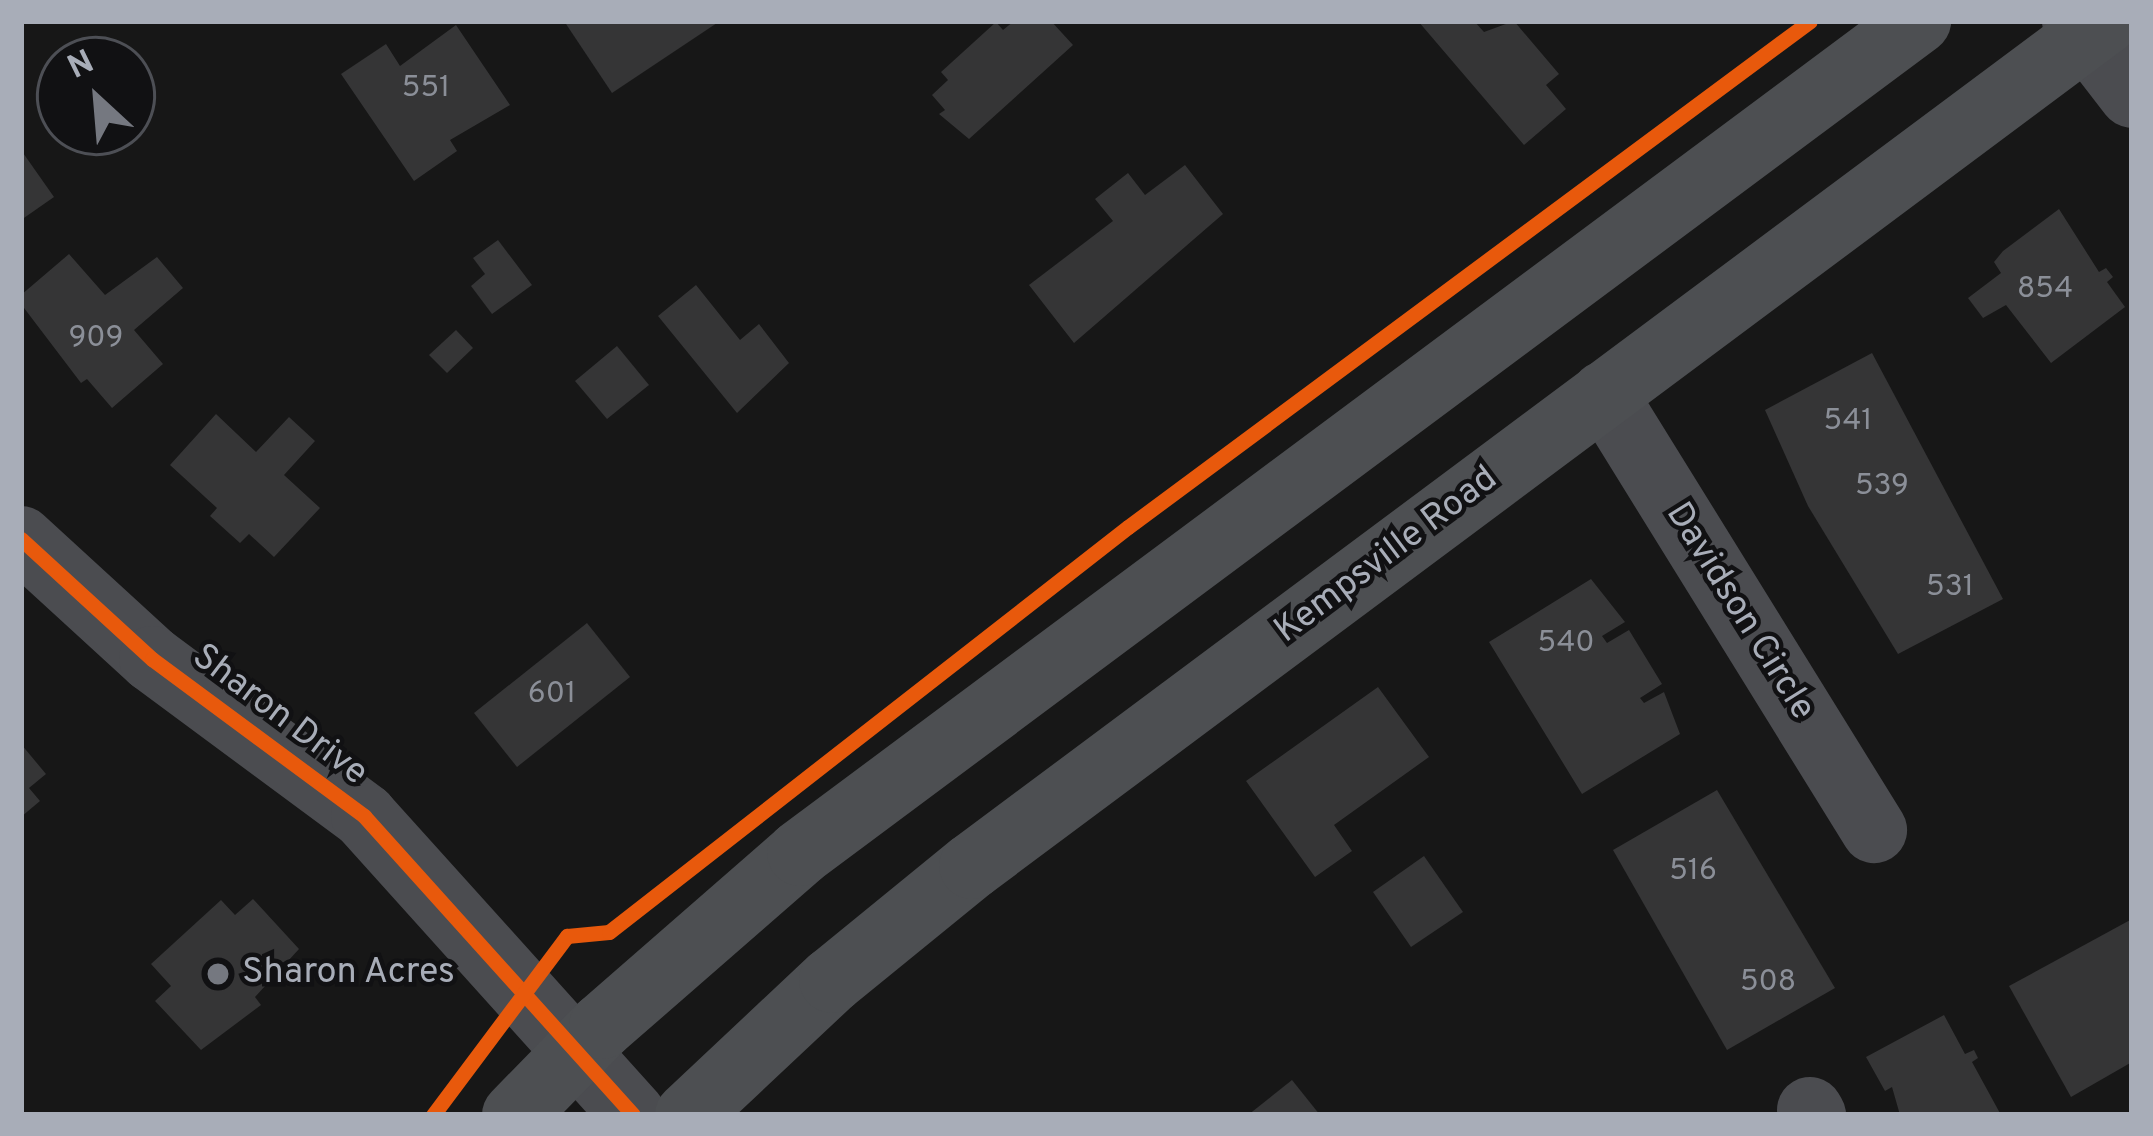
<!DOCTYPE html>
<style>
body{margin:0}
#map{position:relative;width:2153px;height:1136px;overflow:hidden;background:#171717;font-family:Overpass,sans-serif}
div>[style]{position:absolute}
.building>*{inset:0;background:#353536}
.minor>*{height:66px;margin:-33px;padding:0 33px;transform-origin:33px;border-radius:33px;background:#4b4c50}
.major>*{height:66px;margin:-33px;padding:0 33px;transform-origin:33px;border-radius:33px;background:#4d4f52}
.cycleway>*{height:15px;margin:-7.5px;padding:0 7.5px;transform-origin:7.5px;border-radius:7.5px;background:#e8590c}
.dots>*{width:33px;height:33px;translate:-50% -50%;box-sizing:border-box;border:6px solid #111113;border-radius:50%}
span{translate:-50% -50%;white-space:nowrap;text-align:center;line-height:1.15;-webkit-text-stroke:9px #111113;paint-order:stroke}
.number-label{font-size:30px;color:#8b8f98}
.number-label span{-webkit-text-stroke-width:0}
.street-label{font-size:36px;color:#a8adb8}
.poi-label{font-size:36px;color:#a8adb8}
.left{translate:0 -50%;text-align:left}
.frame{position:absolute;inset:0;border:24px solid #a8adb8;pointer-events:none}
.north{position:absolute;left:36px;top:36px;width:120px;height:120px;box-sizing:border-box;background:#111113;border:3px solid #4d4f55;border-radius:50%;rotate:334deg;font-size:33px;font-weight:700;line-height:48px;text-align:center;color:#a8adb8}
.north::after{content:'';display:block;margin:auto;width:42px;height:54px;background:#757880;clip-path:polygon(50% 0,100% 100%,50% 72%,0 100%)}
</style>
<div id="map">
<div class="building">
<div style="clip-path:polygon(564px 21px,720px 21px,612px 93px)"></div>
<div style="clip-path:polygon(1014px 21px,1051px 21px,1073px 45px,969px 139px,939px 114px,945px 110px,932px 95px,948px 80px,941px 72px,996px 22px,1003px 30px)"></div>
<div style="clip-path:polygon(1418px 21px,1474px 21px,1484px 32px,1514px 21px,1559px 74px,1546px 85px,1566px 109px,1524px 145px)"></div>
<div style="clip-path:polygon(456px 25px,510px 105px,450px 140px,457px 151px,414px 181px,341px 74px,386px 44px,400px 66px)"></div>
<div style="clip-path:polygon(21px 150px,54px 197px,21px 220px)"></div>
<div style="clip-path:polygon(1185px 165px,1223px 214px,1074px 343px,1029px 285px,1113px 221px,1095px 199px,1128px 173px,1145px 195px)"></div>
<div style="clip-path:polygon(2059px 209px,2099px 272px,2106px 268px,2113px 277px,2107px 282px,2125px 307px,2051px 363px,2006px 305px,1983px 318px,1968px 298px,2001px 273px,1994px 262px,2003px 251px)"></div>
<div style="clip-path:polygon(498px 240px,532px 285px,492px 314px,471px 286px,485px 274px,473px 258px)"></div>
<div style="clip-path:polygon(69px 254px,105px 295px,157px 257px,183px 288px,134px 330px,163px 364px,112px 408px,87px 379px,81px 383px,21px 304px,21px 295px)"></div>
<div style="clip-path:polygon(696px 285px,740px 340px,759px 324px,789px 363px,737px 413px,658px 316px)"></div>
<div style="clip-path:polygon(456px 330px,473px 348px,447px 373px,429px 355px)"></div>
<div style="clip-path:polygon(617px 346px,649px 385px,607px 419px,575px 381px)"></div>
<div style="clip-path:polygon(1872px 353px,2003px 599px,1898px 654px,1808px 506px,1765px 410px)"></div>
<div style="clip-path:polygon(216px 414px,256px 452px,289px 417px,315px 441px,284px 475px,320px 508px,274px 557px,249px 534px,240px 543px,210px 516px,217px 508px,170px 465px)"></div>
<div style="clip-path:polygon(1591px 579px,1625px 622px,1602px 636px,1607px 643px,1629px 630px,1662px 684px,1640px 698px,1644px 703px,1664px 692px,1680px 734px,1582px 794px,1489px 642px)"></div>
<div style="clip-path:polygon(587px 623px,630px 677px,517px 767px,474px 713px)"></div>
<div style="clip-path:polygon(1378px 687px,1429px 757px,1334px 825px,1352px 851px,1315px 877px,1246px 781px)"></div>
<div style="clip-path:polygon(21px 744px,46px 774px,29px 788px,40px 801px,21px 817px)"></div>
<div style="clip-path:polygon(1717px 790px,1835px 988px,1727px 1050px,1613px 850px)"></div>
<div style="clip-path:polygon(1424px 856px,1463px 912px,1411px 947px,1373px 892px)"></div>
<div style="clip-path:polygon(253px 899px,299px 949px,255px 997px,261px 1005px,201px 1050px,155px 1001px,171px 986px,151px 964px,221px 900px,235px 915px)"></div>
<div style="clip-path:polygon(2132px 919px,2132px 1062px,2071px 1097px,2009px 986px)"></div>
<div style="clip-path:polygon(1944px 1015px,1965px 1054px,1974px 1050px,1978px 1058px,1972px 1062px,2001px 1115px,1900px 1115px,1892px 1087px,1885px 1091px,1866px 1057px)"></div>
<div style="clip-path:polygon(1292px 1080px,1320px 1115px,1248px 1115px)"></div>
</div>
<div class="minor">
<div style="left:2075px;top:21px;width:93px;rotate:52.4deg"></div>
<div style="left:1604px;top:394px;width:513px;rotate:58.23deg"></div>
<div style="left:21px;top:539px;width:178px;rotate:42.5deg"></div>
<div style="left:152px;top:659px;width:264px;rotate:36.5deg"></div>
<div style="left:364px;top:816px;width:402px;rotate:48deg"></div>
<div style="left:1810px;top:1110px;width:6px;rotate:59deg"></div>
</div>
<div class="major">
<div style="left:515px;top:1115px;width:124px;rotate:-45.7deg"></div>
<div style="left:602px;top:1026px;width:263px;rotate:-41.1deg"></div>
<div style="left:800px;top:853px;width:1394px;rotate:-36.66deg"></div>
<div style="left:688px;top:1115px;width:197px;rotate:-43.2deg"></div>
<div style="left:832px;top:980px;width:181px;rotate:-39.2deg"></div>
<div style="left:972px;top:866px;width:1414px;rotate:-36.69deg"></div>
</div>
<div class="cycleway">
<div style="left:21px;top:539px;width:178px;rotate:42.5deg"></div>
<div style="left:152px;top:659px;width:264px;rotate:36.5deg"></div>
<div style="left:364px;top:816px;width:402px;rotate:48deg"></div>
<div style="left:433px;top:1115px;width:224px;rotate:-53.2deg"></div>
<div style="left:567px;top:936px;width:42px;rotate:-5.4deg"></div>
<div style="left:609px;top:932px;width:658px;rotate:-37.97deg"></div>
<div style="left:1128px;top:527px;width:849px;rotate:-36.57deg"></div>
</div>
<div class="dots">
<div style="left:218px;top:974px;background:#757880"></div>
</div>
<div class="number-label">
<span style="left:426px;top:89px">551</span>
<span style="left:2045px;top:290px">854</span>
<span style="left:96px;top:339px">909</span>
<span style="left:1848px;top:422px">541</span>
<span style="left:1882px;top:487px">539</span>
<span style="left:1950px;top:588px">531</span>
<span style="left:1566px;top:644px">540</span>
<span style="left:552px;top:695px">601</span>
<span style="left:1693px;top:872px">516</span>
<span style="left:1768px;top:983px">508</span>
</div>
<div class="street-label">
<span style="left:1387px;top:556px;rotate:-37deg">Kempsville Road</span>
<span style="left:1739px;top:612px;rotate:58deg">Davidson Circle</span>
<span style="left:279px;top:716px;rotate:37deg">Sharon Drive</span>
</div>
<div class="poi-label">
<span class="left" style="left:242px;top:974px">Sharon Acres</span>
</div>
<div class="frame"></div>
<div class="north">N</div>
</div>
